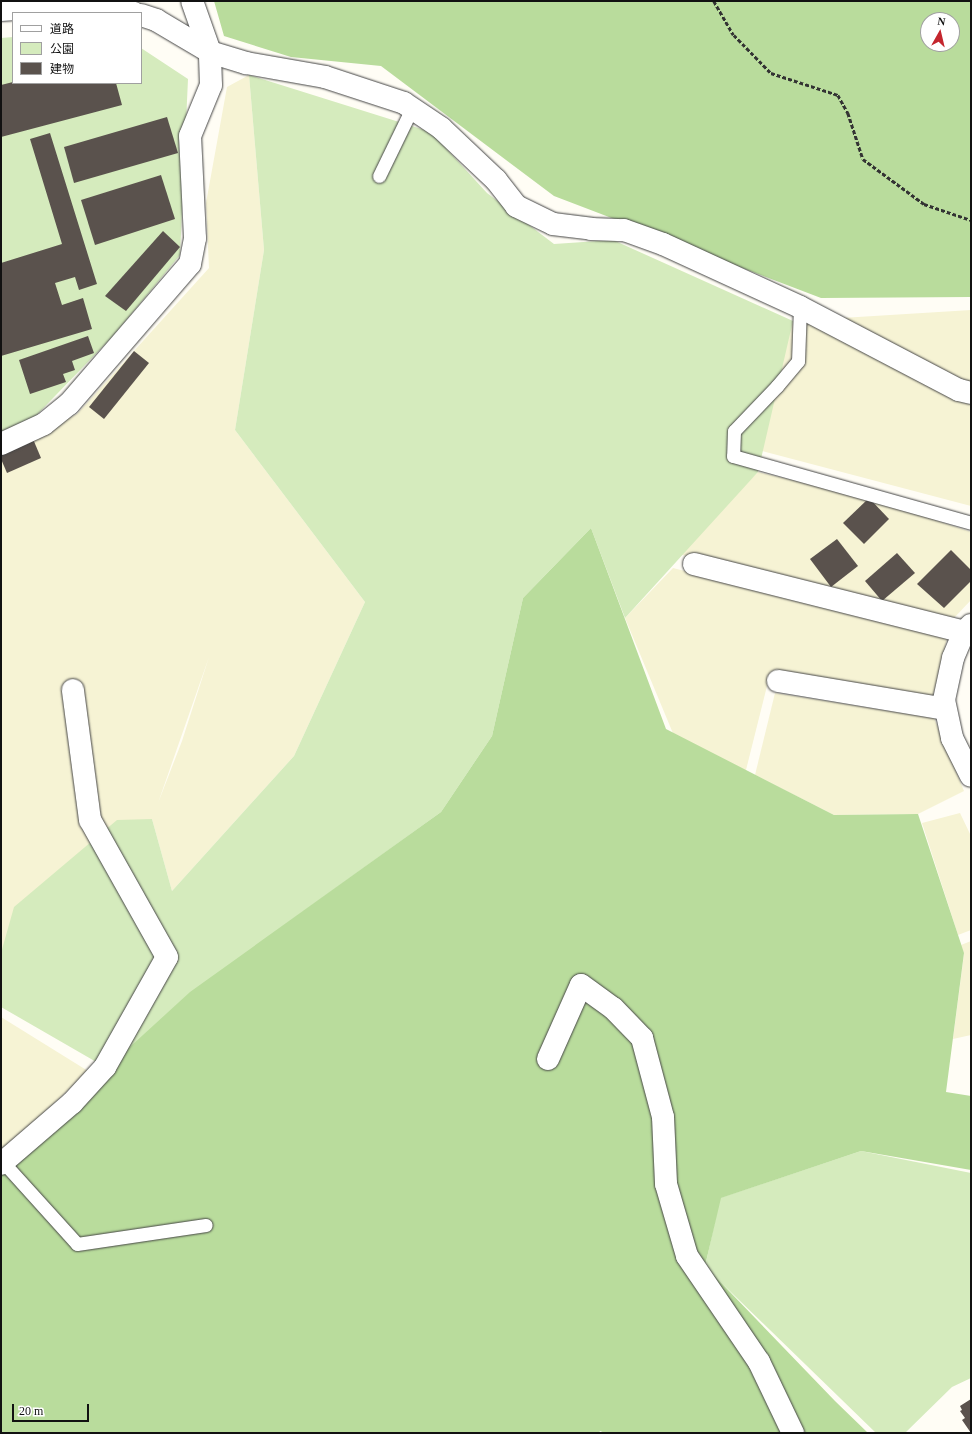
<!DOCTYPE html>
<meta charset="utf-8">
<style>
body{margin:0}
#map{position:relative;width:972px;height:1434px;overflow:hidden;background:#fffdf5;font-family:"Times New Roman","Noto Sans JP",serif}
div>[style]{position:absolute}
.farmland>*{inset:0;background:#f6f3d4}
.green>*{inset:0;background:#d5ebbd}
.forest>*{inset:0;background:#b9dc9c}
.building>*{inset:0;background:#5a524d}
.path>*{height:2.5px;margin-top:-1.25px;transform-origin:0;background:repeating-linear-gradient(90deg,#333 0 4px,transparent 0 6px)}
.roads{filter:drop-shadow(0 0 1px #444) drop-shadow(0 0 1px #444)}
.service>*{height:13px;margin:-6.5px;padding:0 6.5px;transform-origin:6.5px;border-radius:6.5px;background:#fff}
.minor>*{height:22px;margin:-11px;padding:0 11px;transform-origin:11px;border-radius:11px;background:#fff}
span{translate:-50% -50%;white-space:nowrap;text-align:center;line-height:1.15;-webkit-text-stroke:4px #fff;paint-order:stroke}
.frame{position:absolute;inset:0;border:2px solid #111;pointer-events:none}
.legend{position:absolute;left:12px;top:12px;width:130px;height:72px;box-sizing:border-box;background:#fff;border:1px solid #a0a0a0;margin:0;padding:5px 7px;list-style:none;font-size:12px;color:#111}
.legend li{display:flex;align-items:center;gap:8px;height:20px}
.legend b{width:20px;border:1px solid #a0a0a0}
.north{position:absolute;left:920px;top:12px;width:40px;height:40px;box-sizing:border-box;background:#fff;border:1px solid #a0a0a0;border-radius:50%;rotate:8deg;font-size:11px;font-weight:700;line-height:16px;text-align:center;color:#111}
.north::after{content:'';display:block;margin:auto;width:14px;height:18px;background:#c4262e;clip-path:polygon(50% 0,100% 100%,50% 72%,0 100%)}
.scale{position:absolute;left:12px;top:1404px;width:77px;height:18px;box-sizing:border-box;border:2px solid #111;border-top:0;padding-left:5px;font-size:12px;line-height:14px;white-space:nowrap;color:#111;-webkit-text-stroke:3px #fff;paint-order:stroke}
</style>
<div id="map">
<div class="farmland">
<div style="clip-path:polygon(evenodd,249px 75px,264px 250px,235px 430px,365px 602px,294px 756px,172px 891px,152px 819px,1px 953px,1px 453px,77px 414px,209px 268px,206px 203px,227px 87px,249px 75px,209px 657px,182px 741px,158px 803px,209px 657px)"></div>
<div style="clip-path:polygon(971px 310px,971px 506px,751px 448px,793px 321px)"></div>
<div style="clip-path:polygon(758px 472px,869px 498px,971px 532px,971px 600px,954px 618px,678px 554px)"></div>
<div style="clip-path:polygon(673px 568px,947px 638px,932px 700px,770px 674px,746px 770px,682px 755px,625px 618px)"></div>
<div style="clip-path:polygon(775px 693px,934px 718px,964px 791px,918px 814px,834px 815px,755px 775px)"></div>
<div style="clip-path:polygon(960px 813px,971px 836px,971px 930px,958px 935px,922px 823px)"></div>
<div style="clip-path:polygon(971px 941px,971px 1035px,953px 1039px,964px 954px,961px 945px)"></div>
<div style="clip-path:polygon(1px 1017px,88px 1071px,15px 1141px,1px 1152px)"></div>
</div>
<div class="green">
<div style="clip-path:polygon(13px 37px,13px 83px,141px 83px,141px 48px,188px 79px,180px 255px,114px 335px,26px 426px,1px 438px,1px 38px)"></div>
<div style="clip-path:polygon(249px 75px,431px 132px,487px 193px,554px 244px,613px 240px,793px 321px,758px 472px,625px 618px,591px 528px,523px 598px,492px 736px,441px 812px,283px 926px,105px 1067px,1px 1007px,1px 953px,14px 907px,117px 820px,152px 819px,172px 891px,294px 756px,365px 602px,235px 430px,264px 250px)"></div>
<div style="clip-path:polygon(861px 1151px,971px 1173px,971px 1378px,952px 1387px,905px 1433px,876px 1433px,705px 1267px,720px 1198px)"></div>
</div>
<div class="forest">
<div style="clip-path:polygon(evenodd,214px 1px,971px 1px,971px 297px,821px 298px,554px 196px,381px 66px,291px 57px,224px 36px,214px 1px,928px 20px,952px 20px,952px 44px,928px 44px,928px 20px)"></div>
<div style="clip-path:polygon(591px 528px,666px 729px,834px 815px,918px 814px,964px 953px,946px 1092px,971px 1096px,971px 1170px,861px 1151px,721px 1198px,705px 1266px,835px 1401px,868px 1433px,605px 1433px,600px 1431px,599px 1433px,1px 1433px,1px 1161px,14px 1153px,190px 992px,441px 812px,492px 736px,523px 598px)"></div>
</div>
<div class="building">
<div style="clip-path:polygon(13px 82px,13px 83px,116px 83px,122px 105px,1px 137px,1px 85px)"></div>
<div style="clip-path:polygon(167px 117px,178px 153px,74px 183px,64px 147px)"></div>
<div style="clip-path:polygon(50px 133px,97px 284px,79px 290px,75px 277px,55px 283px,62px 305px,83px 298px,92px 329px,1px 356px,1px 263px,62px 244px,30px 139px)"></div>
<div style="clip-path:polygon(161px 175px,175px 219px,95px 245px,81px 200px)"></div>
<div style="clip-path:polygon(163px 231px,180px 247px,126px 311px,105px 296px)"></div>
<div style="clip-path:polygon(88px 336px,94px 353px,72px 361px,75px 370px,63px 374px,66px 382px,30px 394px,19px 360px)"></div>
<div style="clip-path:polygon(134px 351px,149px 363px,104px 419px,89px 407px)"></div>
<div style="clip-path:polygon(33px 439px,41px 458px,7px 473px,1px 459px,1px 452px)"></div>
<div style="clip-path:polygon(869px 498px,889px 519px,864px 544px,843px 523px)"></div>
<div style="clip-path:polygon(837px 539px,858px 566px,831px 587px,810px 559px)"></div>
<div style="clip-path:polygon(951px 550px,971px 570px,971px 581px,944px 608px,917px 584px)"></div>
<div style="clip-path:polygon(897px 553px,915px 573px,882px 601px,865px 581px)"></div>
<div style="clip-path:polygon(971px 1399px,971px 1433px,962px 1420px,965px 1418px,960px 1411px,962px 1410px,960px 1406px)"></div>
</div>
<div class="path">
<div style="left:714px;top:1px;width:39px;rotate:60deg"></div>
<div style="left:734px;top:35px;width:53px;rotate:45.8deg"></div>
<div style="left:771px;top:73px;width:71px;rotate:18.2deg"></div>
<div style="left:838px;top:95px;width:21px;rotate:61deg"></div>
<div style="left:848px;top:113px;width:48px;rotate:71.9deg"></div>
<div style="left:863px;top:159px;width:76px;rotate:36.4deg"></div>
<div style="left:924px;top:204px;width:50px;rotate:18.8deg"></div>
</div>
<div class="roads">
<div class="service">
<div style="left:379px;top:176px;width:76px;rotate:-64.1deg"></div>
<div style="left:800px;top:307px;width:54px;rotate:92.1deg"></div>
<div style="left:798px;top:361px;width:33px;rotate:130deg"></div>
<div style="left:777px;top:386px;width:62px;rotate:133.7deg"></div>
<div style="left:734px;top:431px;width:25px;rotate:92deg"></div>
<div style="left:733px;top:456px;width:247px;rotate:15.7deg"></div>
<div style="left:3px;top:1162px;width:110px;rotate:47.9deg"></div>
<div style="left:77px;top:1244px;width:130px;rotate:-8.4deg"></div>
</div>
<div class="minor">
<div style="left:1px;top:10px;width:98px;rotate:-4.1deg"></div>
<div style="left:99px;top:3px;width:36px;rotate:16deg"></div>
<div style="left:141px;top:15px;width:16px;rotate:18deg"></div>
<div style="left:156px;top:20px;width:63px;rotate:30.7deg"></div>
<div style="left:210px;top:52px;width:38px;rotate:17deg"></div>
<div style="left:246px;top:63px;width:80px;rotate:10deg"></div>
<div style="left:325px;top:77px;width:83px;rotate:18.2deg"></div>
<div style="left:404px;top:103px;width:45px;rotate:34deg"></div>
<div style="left:441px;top:128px;width:76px;rotate:43.4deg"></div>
<div style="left:496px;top:180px;width:33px;rotate:52deg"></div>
<div style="left:516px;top:206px;width:41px;rotate:25.9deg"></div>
<div style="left:553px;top:224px;width:38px;rotate:7deg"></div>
<div style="left:591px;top:229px;width:33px;rotate:2deg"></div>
<div style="left:624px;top:230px;width:41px;rotate:19.7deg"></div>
<div style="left:663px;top:244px;width:151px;rotate:24.7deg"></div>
<div style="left:800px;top:307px;width:179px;rotate:27.6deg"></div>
<div style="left:959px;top:390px;width:12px;rotate:14deg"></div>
<div style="left:1px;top:444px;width:47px;rotate:-24.9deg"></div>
<div style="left:44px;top:424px;width:32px;rotate:-39deg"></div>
<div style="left:69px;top:404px;width:185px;rotate:-49.2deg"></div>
<div style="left:190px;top:264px;width:26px;rotate:-79deg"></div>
<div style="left:195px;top:238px;width:102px;rotate:-92.8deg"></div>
<div style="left:190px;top:136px;width:55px;rotate:-67.6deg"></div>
<div style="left:211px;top:85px;width:33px;rotate:-92deg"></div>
<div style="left:210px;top:52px;width:54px;rotate:-109.4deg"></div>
<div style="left:694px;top:564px;width:278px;rotate:14.1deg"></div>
<div style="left:971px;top:625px;width:10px;rotate:135deg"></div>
<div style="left:964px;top:632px;width:28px;rotate:113deg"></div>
<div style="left:953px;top:658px;width:43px;rotate:102.1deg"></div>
<div style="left:944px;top:700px;width:39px;rotate:78deg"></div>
<div style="left:952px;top:738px;width:42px;rotate:63.4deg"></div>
<div style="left:778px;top:681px;width:169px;rotate:9.5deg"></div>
<div style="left:548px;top:1059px;width:81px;rotate:-66deg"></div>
<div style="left:581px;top:985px;width:39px;rotate:36deg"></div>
<div style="left:613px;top:1008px;width:42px;rotate:46deg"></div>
<div style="left:642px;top:1038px;width:82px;rotate:75.1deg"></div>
<div style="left:663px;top:1117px;width:67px;rotate:87.4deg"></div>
<div style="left:666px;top:1184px;width:75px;rotate:73.7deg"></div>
<div style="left:687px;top:1256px;width:128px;rotate:55.8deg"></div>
<div style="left:759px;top:1362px;width:79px;rotate:64.4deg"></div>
<div style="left:1px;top:1164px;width:94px;rotate:-40.7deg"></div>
<div style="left:72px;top:1103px;width:49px;rotate:-47.5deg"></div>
<div style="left:105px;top:1067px;width:126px;rotate:-60.6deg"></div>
<div style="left:167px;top:957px;width:157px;rotate:-119.3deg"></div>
<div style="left:90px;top:820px;width:131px;rotate:-97.5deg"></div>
</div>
</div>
<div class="frame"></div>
<ul class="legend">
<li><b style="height:5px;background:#fff"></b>道路</li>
<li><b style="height:11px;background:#d5ebbd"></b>公園</li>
<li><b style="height:11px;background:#5a524d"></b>建物</li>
</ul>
<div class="north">N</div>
<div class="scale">20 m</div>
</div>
